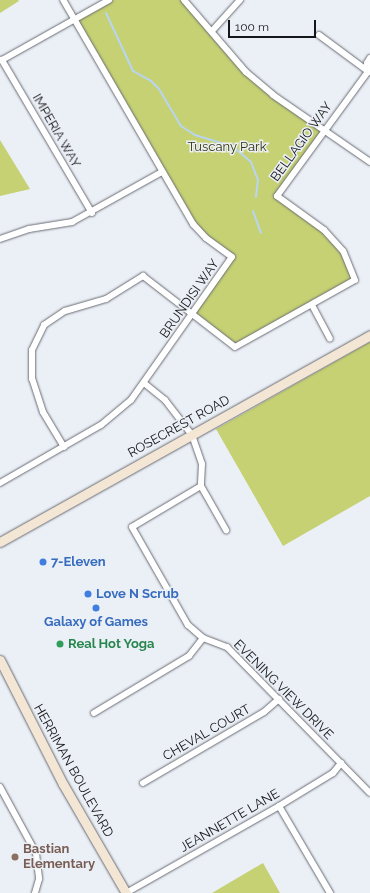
<!DOCTYPE html>
<style>
body{margin:0}
#map{position:relative;width:370px;height:893px;overflow:hidden;background:#ebeff6;font-family:Raleway,sans-serif}
div>[style]{position:absolute}
.green>*{inset:0;background:#c6d173}
.stream>*{height:2px;margin:-1px;padding:0 1px;transform-origin:1px;border-radius:1px;background:#b8d5f2}
.roads{filter:drop-shadow(0 0 1px #696c73) drop-shadow(0 0 1px #696c73)}
.minor>*{height:6px;margin:-3px;padding:0 3px;transform-origin:3px;border-radius:3px;background:#fff}
.secondary>*{height:9px;margin:-4.5px;padding:0 4.5px;transform-origin:4.5px;border-radius:4.5px;background:#f4e6d5}
.dots>*{width:11px;height:11px;translate:-50% -50%;box-sizing:border-box;border:2px solid #ebeff6;border-radius:50%}
span{translate:-50% -50%;white-space:nowrap;text-align:center;line-height:1.15;-webkit-text-stroke:3px #ebeff6;paint-order:stroke}
.street-label{font-size:13px;color:#151619}
.park-label{font-size:13px;color:#33360a}
.shop-label{font-size:13px;color:#366cbe;font-weight:700}
.left{translate:0 -50%;text-align:left}
.leisure-label{font-size:13px;color:#27864d;font-weight:700}
.education-label{font-size:13px;color:#785e54;font-weight:700}
.scale{position:absolute;left:228px;top:20px;width:88px;height:18px;box-sizing:border-box;border:2px solid #151619;border-top:0;padding-left:5px;font-size:12px;line-height:14px;white-space:nowrap;color:#151619;-webkit-text-stroke:3px #ebeff6;paint-order:stroke}
</style>
<div id="map">
<div class="green">
<div style="clip-path:polygon(0 0,18px 0,19px 1px,0 13px)"></div>
<div style="clip-path:polygon(109px 0,184px 0,246px 72px,324px 130px,277px 196px,324px 230px,343px 251px,355px 280px,235px 347px,193px 314px,232px 257px,193px 224px,74px 20px)"></div>
<div style="clip-path:polygon(0 140px,30px 189px,0 196px)"></div>
<div style="clip-path:polygon(370px 342px,370px 496px,283px 546px,216px 429px)"></div>
<div style="clip-path:polygon(263px 863px,280px 893px,212px 893px)"></div>
</div>
<div class="stream">
<div style="left:106px;top:13px;width:64px;rotate:65deg"></div>
<div style="left:133px;top:71px;width:21px;rotate:29deg"></div>
<div style="left:151px;top:81px;width:11px;rotate:45deg"></div>
<div style="left:159px;top:89px;width:43px;rotate:59.3deg"></div>
<div style="left:181px;top:126px;width:17px;rotate:33deg"></div>
<div style="left:195px;top:135px;width:39px;rotate:17deg"></div>
<div style="left:232px;top:146px;width:25px;rotate:40deg"></div>
<div style="left:251px;top:162px;width:19px;rotate:69deg"></div>
<div style="left:258px;top:180px;width:17px;rotate:97deg"></div>
<div style="left:253px;top:211px;width:23px;rotate:70deg"></div>
</div>
<div class="roads">
<div class="minor">
<div style="left:184px;top:0;width:95px;rotate:49.3deg"></div>
<div style="left:246px;top:72px;width:35px;rotate:40deg"></div>
<div style="left:273px;top:95px;width:118px;rotate:34.6deg"></div>
<div style="left:212px;top:31px;width:42px;rotate:-47.9deg"></div>
<div style="left:319px;top:35px;width:62px;rotate:36.5deg"></div>
<div style="left:367px;top:70px;width:7px;rotate:-90deg"></div>
<div style="left:367px;top:63px;width:6px;rotate:-59deg"></div>
<div style="left:92px;top:213px;width:178px;rotate:-120.5deg"></div>
<div style="left:2px;top:60px;width:123px;rotate:-29.3deg"></div>
<div style="left:0;top:239px;width:31px;rotate:-19deg"></div>
<div style="left:29px;top:229px;width:44px;rotate:-9.2deg"></div>
<div style="left:72px;top:222px;width:103px;rotate:-29.1deg"></div>
<div style="left:312px;top:305px;width:38px;rotate:62deg"></div>
<div style="left:144px;top:383px;width:27px;rotate:39deg"></div>
<div style="left:165px;top:400px;width:44px;rotate:52.4deg"></div>
<div style="left:192px;top:435px;width:31px;rotate:71deg"></div>
<div style="left:202px;top:464px;width:22px;rotate:93deg"></div>
<div style="left:64px;top:447px;width:41px;rotate:-121deg"></div>
<div style="left:43px;top:412px;width:35px;rotate:-108deg"></div>
<div style="left:32px;top:379px;width:29px;rotate:-90deg"></div>
<div style="left:32px;top:350px;width:28px;rotate:-64deg"></div>
<div style="left:44px;top:325px;width:25px;rotate:-34deg"></div>
<div style="left:65px;top:311px;width:43px;rotate:-16.3deg"></div>
<div style="left:106px;top:299px;width:44px;rotate:-31.9deg"></div>
<div style="left:143px;top:276px;width:116px;rotate:37.7deg"></div>
<div style="left:235px;top:347px;width:137px;rotate:-29.2deg"></div>
<div style="left:355px;top:280px;width:31px;rotate:-112deg"></div>
<div style="left:343px;top:251px;width:28px;rotate:-132deg"></div>
<div style="left:324px;top:230px;width:58px;rotate:-144.1deg"></div>
<div style="left:277px;top:196px;width:157px;rotate:-53.8deg"></div>
<div style="left:0;top:483px;width:116px;rotate:-29.9deg"></div>
<div style="left:101px;top:425px;width:39px;rotate:-40deg"></div>
<div style="left:131px;top:400px;width:175px;rotate:-54.8deg"></div>
<div style="left:232px;top:257px;width:32px;rotate:-144deg"></div>
<div style="left:206px;top:238px;width:19px;rotate:-133deg"></div>
<div style="left:193px;top:224px;width:259px;rotate:-120.1deg"></div>
<div style="left:201px;top:486px;width:80px;rotate:149.3deg"></div>
<div style="left:132px;top:527px;width:113px;rotate:60.3deg"></div>
<div style="left:188px;top:625px;width:20px;rotate:41deg"></div>
<div style="left:203px;top:638px;width:26px;rotate:21deg"></div>
<div style="left:227px;top:647px;width:204px;rotate:45.6deg"></div>
<div style="left:201px;top:486px;width:51px;rotate:60.4deg"></div>
<div style="left:94px;top:713px;width:111px;rotate:-31deg"></div>
<div style="left:189px;top:656px;width:23px;rotate:-52deg"></div>
<div style="left:143px;top:783px;width:140px;rotate:-30.4deg"></div>
<div style="left:264px;top:712px;width:20px;rotate:-41deg"></div>
<div style="left:0;top:787px;width:75px;rotate:61.4deg"></div>
<div style="left:36px;top:853px;width:26px;rotate:83deg"></div>
<div style="left:39px;top:879px;width:15px;rotate:106deg"></div>
<div style="left:279px;top:806px;width:101px;rotate:59.6deg"></div>
<div style="left:126px;top:893px;width:176px;rotate:-29.6deg"></div>
<div style="left:279px;top:806px;width:63px;rotate:-31.4deg"></div>
<div style="left:333px;top:773px;width:13px;rotate:-51deg"></div>
</div>
<div class="secondary">
<div style="left:0;top:542px;width:424px;rotate:-29.2deg"></div>
<div style="left:0;top:660px;width:139px;rotate:63.1deg"></div>
<div style="left:63px;top:784px;width:126px;rotate:60deg"></div>
</div>
</div>
<div class="dots">
<div style="left:43px;top:562px;background:#3f7fe0"></div>
<div style="left:88px;top:594px;background:#3f7fe0"></div>
<div style="left:96px;top:608px;background:#3f7fe0"></div>
<div style="left:60px;top:644px;background:#2e9e5b"></div>
<div style="left:15px;top:857px;background:#8d6e63"></div>
</div>
<div class="street-label">
<span style="left:56px;top:131px;rotate:60deg">IMPERIA WAY</span>
<span style="left:302px;top:142px;rotate:-54deg">BELLAGIO WAY</span>
<span style="left:190px;top:299px;rotate:-55deg">BRUNDISI WAY</span>
<span style="left:179px;top:427px;rotate:-29deg">ROSECREST ROAD</span>
<span style="left:283px;top:690px;rotate:45deg">EVENING VIEW DRIVE</span>
<span style="left:207px;top:733px;rotate:-30deg">CHEVAL COURT</span>
<span style="left:73px;top:771px;rotate:61deg">HERRIMAN BOULEVARD</span>
<span style="left:230px;top:821px;rotate:-30deg">JEANNETTE LANE</span>
</div>
<div class="park-label">
<span style="left:227px;top:147px">Tuscany Park</span>
</div>
<div class="shop-label">
<span class="left" style="left:51px;top:562px">7-Eleven</span>
<span class="left" style="left:96px;top:594px">Love N Scrub</span>
<span style="left:96px;top:622px">Galaxy of Games</span>
</div>
<div class="leisure-label">
<span class="left" style="left:68px;top:644px">Real Hot Yoga</span>
</div>
<div class="education-label">
<span class="left" style="left:23px;top:857px">Bastian<br>Elementary</span>
</div>
<div class="scale">100 m</div>
</div>
